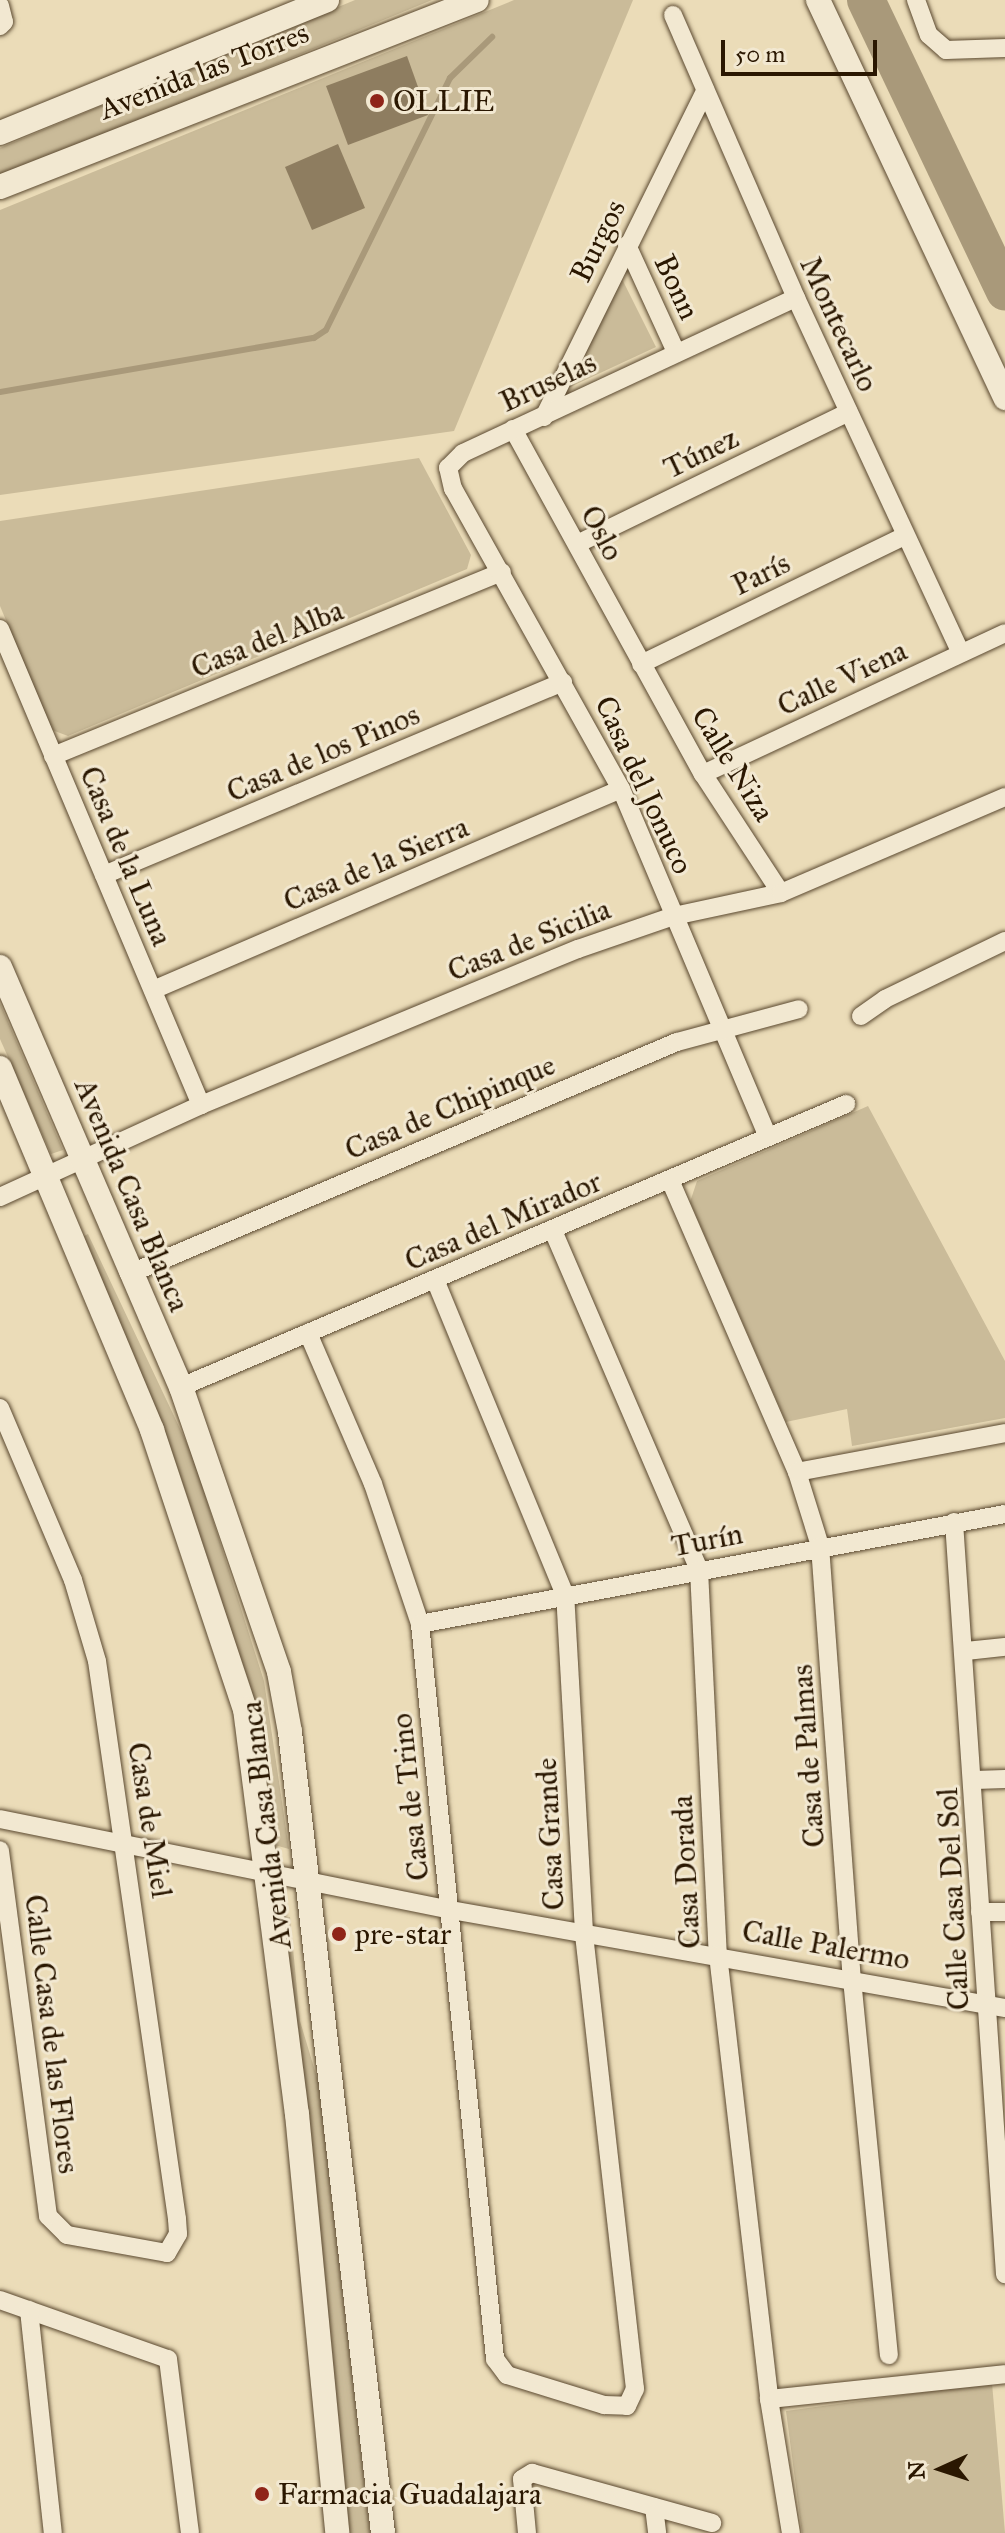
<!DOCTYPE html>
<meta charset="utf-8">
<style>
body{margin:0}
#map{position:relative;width:1005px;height:2533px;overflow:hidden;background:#ebdcb8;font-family:"IM FELL Great Primer",serif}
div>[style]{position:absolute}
.green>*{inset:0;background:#cabb99}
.stream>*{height:6px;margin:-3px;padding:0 3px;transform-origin:3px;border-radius:3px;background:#a9997a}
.river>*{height:38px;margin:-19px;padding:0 19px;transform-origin:19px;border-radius:19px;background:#a9997a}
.building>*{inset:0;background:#8e7d60}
.roads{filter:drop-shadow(0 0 2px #5a482f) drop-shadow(0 0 2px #5a482f)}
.street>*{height:18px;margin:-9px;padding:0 9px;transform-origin:9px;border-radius:9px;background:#f2e8d1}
.secondary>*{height:24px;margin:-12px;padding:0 12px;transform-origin:12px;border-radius:12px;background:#f2e8d1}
.dots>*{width:22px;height:22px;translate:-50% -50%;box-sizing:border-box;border:4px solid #f2e8d1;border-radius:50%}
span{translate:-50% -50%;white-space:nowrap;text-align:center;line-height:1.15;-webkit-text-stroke:6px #f2e8d1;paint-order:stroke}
.street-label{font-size:30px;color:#2a1701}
.poi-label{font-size:30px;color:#2a1701}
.left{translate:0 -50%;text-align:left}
.north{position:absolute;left:901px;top:2429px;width:80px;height:80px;-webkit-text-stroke:6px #f2e8d1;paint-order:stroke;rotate:267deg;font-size:22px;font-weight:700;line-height:32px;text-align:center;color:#2a1701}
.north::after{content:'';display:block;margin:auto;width:28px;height:36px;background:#2a1701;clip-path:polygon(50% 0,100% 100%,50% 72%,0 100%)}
.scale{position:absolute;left:721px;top:40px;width:156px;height:36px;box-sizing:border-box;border:4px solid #2a1701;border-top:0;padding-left:10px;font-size:24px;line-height:28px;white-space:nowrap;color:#2a1701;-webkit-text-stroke:6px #f2e8d1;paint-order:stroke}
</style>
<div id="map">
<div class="green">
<div style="clip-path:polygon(355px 0,432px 0,0 178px,0 148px)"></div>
<div style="clip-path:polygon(514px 0,633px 0,454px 431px,0 495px,0 210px)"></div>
<div style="clip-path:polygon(619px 273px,656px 347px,568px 388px)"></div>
<div style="clip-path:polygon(419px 458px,471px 555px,467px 569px,68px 736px,52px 730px,0 606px,0 521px)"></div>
<div style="clip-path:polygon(0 1003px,63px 1150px,51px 1154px,0 1039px)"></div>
<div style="clip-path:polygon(868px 1106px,1005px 1361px,1005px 1418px,852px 1446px,847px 1409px,786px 1422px,690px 1202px,697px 1181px)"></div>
<div style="clip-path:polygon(88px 1234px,192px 1454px,264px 1681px,289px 1849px,271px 1844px,251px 1703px,80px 1238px)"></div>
<div style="clip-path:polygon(281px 1917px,290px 1917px,300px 2021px,318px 2081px,370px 2533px,350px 2533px)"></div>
<div style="clip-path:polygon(992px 2383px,1005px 2533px,802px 2533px,786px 2411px)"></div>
</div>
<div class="stream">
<div style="left:0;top:392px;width:319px;rotate:-9.8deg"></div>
<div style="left:314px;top:338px;width:14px;rotate:-34deg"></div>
<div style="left:326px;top:330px;width:281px;rotate:-63.8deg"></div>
<div style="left:450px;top:78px;width:59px;rotate:-44.3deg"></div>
</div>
<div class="river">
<div style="left:866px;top:0;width:323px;rotate:64.5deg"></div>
</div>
<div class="building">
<div style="clip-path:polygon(407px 56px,428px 115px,348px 145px,326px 86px)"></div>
<div style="clip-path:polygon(338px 144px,365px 208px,312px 230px,285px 167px)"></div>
</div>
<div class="roads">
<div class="street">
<div style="left:916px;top:0;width:37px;rotate:70deg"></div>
<div style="left:929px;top:35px;width:23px;rotate:41deg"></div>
<div style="left:946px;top:50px;width:59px;rotate:-1.9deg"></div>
<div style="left:0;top:6px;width:16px;rotate:76deg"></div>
<div style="left:4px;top:22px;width:6px;rotate:135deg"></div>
<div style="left:673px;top:15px;width:309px;rotate:66.5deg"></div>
<div style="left:796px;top:298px;width:391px;rotate:65.1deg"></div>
<div style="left:627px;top:245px;width:118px;rotate:65.4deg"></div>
<div style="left:544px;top:417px;width:364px;rotate:-63.7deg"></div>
<div style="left:513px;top:429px;width:394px;rotate:61.2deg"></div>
<div style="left:703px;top:774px;width:142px;rotate:56.8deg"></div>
<div style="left:577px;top:544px;width:302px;rotate:-25.9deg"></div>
<div style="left:0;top:629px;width:517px;rotate:67.11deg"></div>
<div style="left:641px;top:664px;width:293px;rotate:-25.9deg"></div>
<div style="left:53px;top:756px;width:485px;rotate:-22.3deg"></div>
<div style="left:703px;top:774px;width:333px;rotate:-25deg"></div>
<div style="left:104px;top:875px;width:498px;rotate:-22.8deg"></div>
<div style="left:153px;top:990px;width:509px;rotate:-23.24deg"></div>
<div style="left:861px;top:1016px;width:29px;rotate:-35deg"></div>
<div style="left:885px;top:999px;width:133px;rotate:-25.8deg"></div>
<div style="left:768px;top:1137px;width:378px;rotate:-112.9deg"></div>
<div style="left:621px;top:789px;width:344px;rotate:-119.2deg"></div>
<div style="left:453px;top:489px;width:22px;rotate:-103deg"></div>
<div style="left:448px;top:468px;width:21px;rotate:-45deg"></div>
<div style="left:463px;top:453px;width:367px;rotate:-25deg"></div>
<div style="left:670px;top:1180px;width:318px;rotate:66.5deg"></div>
<div style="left:797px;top:1472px;width:77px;rotate:72.7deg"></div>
<div style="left:820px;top:1546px;width:434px;rotate:85.8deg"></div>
<div style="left:852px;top:1979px;width:378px;rotate:84.4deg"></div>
<div style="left:0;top:1197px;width:221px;rotate:-24.6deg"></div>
<div style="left:201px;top:1105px;width:408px;rotate:-22.5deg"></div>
<div style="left:578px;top:949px;width:102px;rotate:-19deg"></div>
<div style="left:674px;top:916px;width:109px;rotate:-12.1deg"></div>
<div style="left:781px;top:893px;width:244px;rotate:-23.2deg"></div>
<div style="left:554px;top:1233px;width:367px;rotate:66.7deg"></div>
<div style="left:699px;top:1570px;width:385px;rotate:87.2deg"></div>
<div style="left:718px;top:1955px;width:447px;rotate:83.4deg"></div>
<div style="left:769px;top:2399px;width:136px;rotate:80.7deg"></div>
<div style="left:129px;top:1274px;width:595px;rotate:-22.95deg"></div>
<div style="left:677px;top:1042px;width:126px;rotate:-15.1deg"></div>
<div style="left:308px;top:1333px;width:164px;rotate:66.7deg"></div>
<div style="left:373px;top:1484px;width:148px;rotate:71.4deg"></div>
<div style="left:420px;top:1624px;width:739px;rotate:84.17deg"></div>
<div style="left:495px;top:2359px;width:20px;rotate:53deg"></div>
<div style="left:507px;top:2375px;width:102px;rotate:17.2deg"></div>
<div style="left:604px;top:2405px;width:23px;rotate:2deg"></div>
<div style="left:627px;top:2406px;width:19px;rotate:-65deg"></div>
<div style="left:635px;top:2389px;width:460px;rotate:-96.4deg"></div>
<div style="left:584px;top:1932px;width:338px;rotate:-93.2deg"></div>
<div style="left:565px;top:1595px;width:341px;rotate:-112.4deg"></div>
<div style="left:181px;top:1387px;width:723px;rotate:-23.05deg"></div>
<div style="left:0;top:1408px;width:187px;rotate:67deg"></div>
<div style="left:73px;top:1580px;width:84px;rotate:73.5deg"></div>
<div style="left:97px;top:1661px;width:564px;rotate:81.84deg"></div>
<div style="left:177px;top:2219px;width:15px;rotate:86deg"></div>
<div style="left:178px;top:2234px;width:22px;rotate:120deg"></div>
<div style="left:167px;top:2253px;width:102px;rotate:-169.8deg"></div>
<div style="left:67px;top:2235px;width:27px;rotate:-135deg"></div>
<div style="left:48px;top:2216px;width:369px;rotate:-97.5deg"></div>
<div style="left:797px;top:1472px;width:212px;rotate:-10.6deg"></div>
<div style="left:954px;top:1522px;width:754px;rotate:86.12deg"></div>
<div style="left:420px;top:1624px;width:595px;rotate:-10.65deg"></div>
<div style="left:966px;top:1651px;width:39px;rotate:-6deg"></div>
<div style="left:975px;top:1780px;width:30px;rotate:-2deg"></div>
<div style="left:0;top:1819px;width:460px;rotate:11.4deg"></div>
<div style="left:451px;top:1910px;width:563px;rotate:10.03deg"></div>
<div style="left:980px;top:1912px;width:25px"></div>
<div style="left:0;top:2300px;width:178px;rotate:19.4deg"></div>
<div style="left:168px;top:2359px;width:175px;rotate:82.8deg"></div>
<div style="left:29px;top:2310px;width:224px;rotate:83.9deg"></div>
<div style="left:769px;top:2399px;width:237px;rotate:-6deg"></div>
<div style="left:654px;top:2507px;width:26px;rotate:83deg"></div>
<div style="left:527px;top:2533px;width:54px;rotate:-95.3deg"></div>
<div style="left:522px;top:2479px;width:12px;rotate:-31deg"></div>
<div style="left:532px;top:2473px;width:187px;rotate:15.5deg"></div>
</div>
<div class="secondary">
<div style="left:818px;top:0;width:440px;rotate:64.8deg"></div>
<div style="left:0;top:133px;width:353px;rotate:-22.1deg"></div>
<div style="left:0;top:187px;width:512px;rotate:-21.41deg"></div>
<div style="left:0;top:967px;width:457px;rotate:66.7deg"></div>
<div style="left:181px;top:1387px;width:301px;rotate:71deg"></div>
<div style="left:279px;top:1672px;width:61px;rotate:79.6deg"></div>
<div style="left:290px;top:1732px;width:806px;rotate:83.38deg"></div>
<div style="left:0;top:1068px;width:393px;rotate:67.2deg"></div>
<div style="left:152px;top:1430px;width:294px;rotate:71.6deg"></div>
<div style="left:245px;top:1709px;width:408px;rotate:82.7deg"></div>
<div style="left:297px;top:2114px;width:421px;rotate:84.5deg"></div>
</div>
</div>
<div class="dots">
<div style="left:377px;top:101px;background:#8f2418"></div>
<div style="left:339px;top:1934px;background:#8f2418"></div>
<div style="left:262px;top:2494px;background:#8f2418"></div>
</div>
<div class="street-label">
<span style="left:204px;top:71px;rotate:-21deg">Avenida las Torres</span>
<span style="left:598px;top:241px;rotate:-64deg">Burgos</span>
<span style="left:677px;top:287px;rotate:65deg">Bonn</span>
<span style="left:839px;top:324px;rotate:65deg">Montecarlo</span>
<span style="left:548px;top:382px;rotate:-25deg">Bruselas</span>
<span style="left:701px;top:453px;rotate:-26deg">Túnez</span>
<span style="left:602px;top:533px;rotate:62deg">Oslo</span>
<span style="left:761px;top:574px;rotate:-26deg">París</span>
<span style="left:267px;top:639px;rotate:-22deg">Casa del Alba</span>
<span style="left:842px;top:678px;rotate:-25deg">Calle Viena</span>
<span style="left:323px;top:753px;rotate:-23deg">Casa de los Pinos</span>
<span style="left:733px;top:764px;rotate:58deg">Calle Niza</span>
<span style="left:644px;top:785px;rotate:65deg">Casa del Jonuco</span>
<span style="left:126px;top:856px;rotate:67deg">Casa de la Luna</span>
<span style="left:376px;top:864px;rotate:-23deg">Casa de la Sierra</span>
<span style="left:529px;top:940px;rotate:-22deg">Casa de Sicilia</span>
<span style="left:450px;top:1107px;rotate:-23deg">Casa de Chipinque</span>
<span style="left:132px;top:1195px;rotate:67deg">Avenida Casa Blanca</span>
<span style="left:503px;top:1221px;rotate:-23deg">Casa del Mirador</span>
<span style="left:707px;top:1540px;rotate:-11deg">Turín</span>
<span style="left:808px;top:1756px;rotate:-94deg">Casa de Palmas</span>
<span style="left:410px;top:1797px;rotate:-96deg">Casa de Trino</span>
<span style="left:150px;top:1820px;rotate:81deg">Casa de Miel</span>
<span style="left:266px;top:1825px;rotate:-97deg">Avenida Casa Blanca</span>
<span style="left:550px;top:1834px;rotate:-93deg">Casa Grande</span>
<span style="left:686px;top:1872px;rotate:-93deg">Casa Dorada</span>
<span style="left:953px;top:1899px;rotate:-93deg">Calle Casa Del Sol</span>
<span style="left:826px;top:1945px;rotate:10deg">Calle Palermo</span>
<span style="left:52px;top:2034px;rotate:83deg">Calle Casa de las Flores</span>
</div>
<div class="poi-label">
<span class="left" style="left:393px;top:101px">OLLIE</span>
<span class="left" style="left:355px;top:1934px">pre-star</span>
<span class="left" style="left:278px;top:2494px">Farmacia Guadalajara</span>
</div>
<div class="north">N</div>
<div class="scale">50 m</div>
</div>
